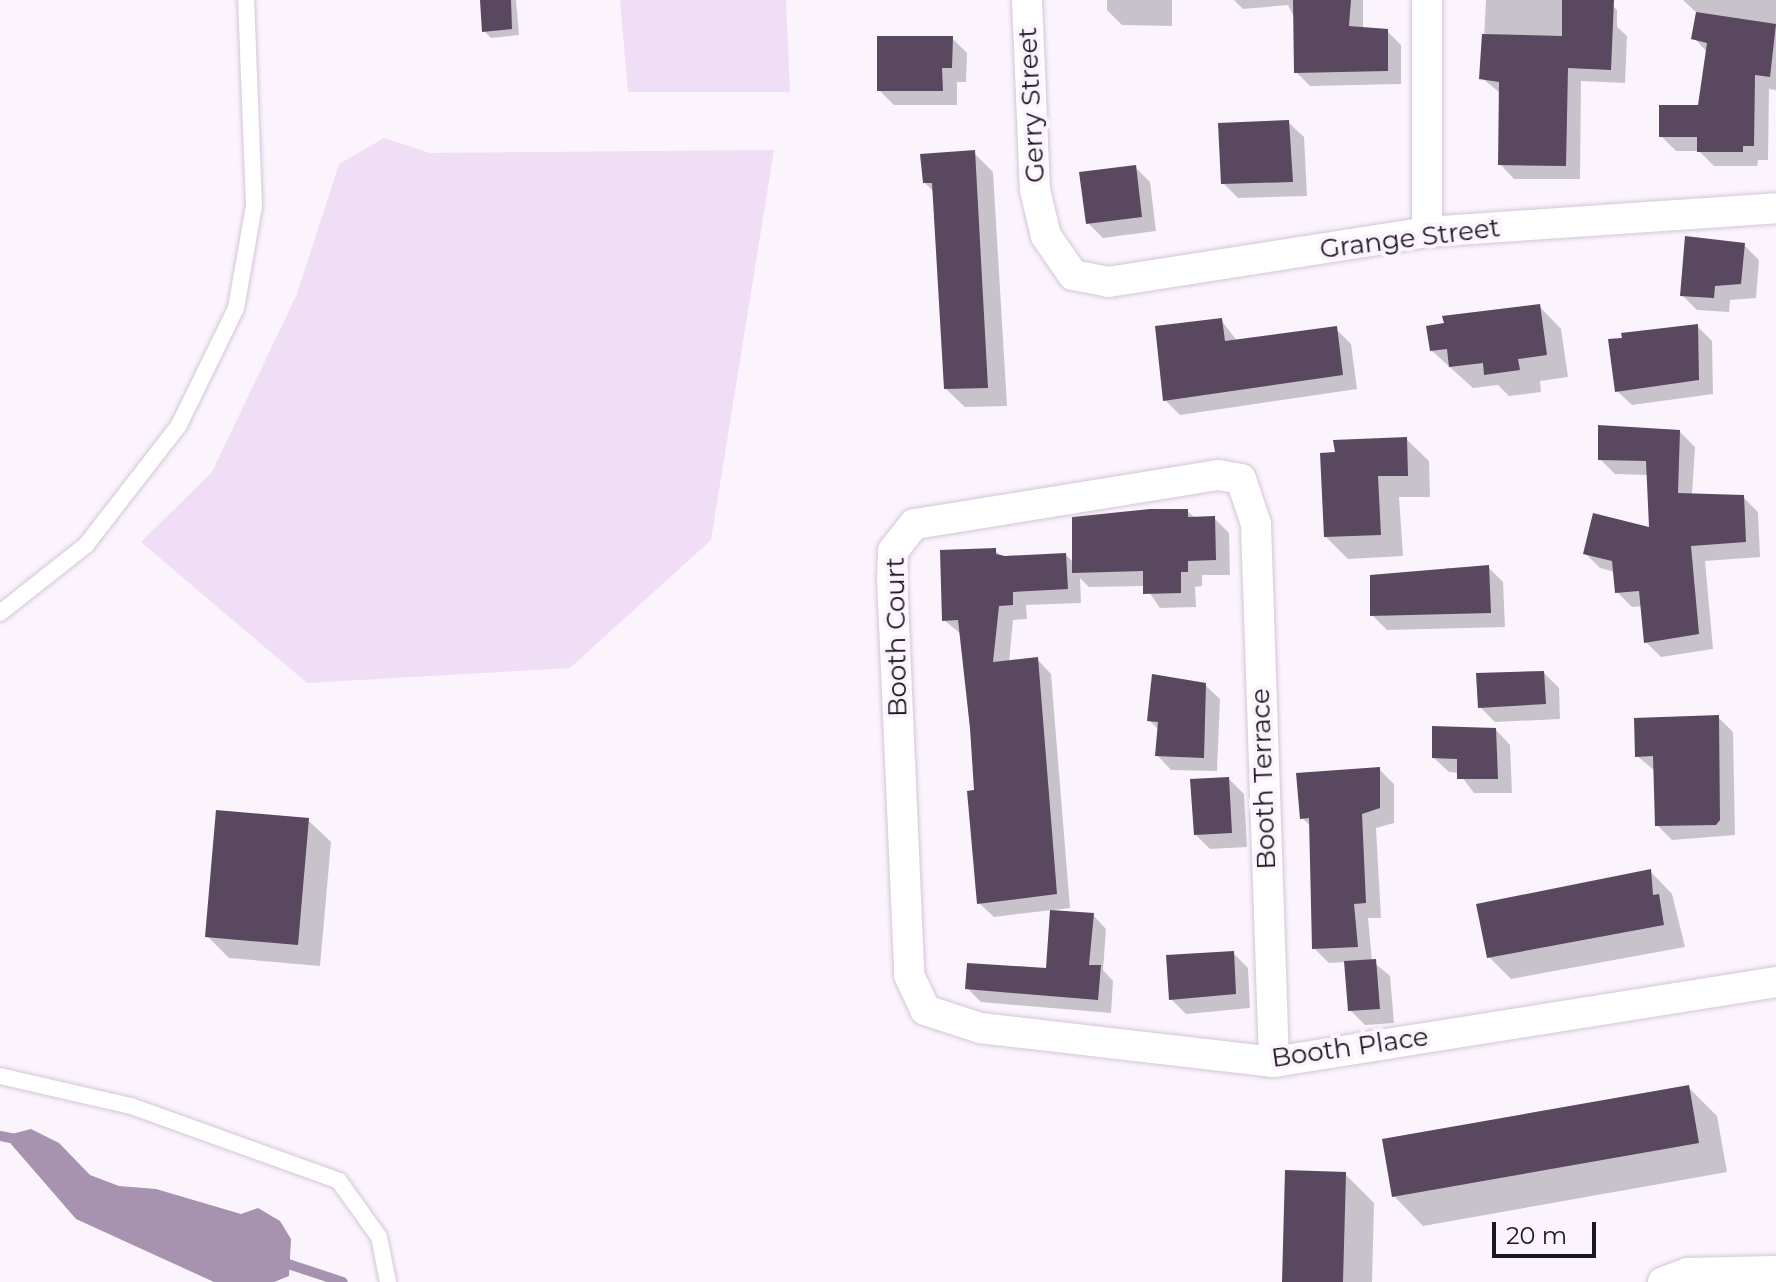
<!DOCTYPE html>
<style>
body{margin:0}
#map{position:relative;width:1776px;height:1282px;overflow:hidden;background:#fbf4fd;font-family:Montserrat,sans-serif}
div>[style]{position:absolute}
.green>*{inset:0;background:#f0ddf6}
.water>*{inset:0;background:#a792af}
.shadow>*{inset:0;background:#0003}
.stream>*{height:10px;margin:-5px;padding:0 5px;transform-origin:5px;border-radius:5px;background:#a792af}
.building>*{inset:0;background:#5a4760}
.roads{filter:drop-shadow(0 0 2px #d4c5d9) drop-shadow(0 0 2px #d4c5d9)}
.lane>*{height:16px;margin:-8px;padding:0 8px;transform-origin:8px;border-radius:8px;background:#fff}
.street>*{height:30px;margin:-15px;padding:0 15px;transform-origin:15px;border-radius:15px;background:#fff}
span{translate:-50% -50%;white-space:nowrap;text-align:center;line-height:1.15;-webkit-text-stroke:8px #fbf4fd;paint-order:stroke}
.street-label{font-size:26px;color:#1c171e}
.scale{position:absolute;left:1492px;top:1222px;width:104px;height:36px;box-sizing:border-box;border:4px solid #1c171e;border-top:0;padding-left:10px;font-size:24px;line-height:28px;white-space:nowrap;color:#1c171e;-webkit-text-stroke:6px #fbf4fd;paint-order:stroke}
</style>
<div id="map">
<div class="green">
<div style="clip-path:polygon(620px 0,786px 0,790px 92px,628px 92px)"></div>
<div style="clip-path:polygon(384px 138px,430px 153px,774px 150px,711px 540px,570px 668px,307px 683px,141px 542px,212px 472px,297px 294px,339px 164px)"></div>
</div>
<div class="water">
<div style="clip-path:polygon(31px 1129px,59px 1143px,90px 1175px,119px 1186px,156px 1189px,241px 1214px,258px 1208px,280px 1221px,291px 1239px,289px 1276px,274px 1282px,214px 1282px,76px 1219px,11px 1144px,12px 1134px)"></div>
</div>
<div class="shadow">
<div style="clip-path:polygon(482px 0,516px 0,519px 35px,491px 38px,484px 31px)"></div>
<div style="clip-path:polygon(1107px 0,1172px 0,1172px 26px,1122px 25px,1107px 10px)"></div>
<div style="clip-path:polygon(1234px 0,1363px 0,1363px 29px,1387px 31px,1401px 45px,1401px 84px,1310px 86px,1296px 72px,1295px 19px,1288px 5px,1243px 9px)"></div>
<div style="clip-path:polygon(1486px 0,1607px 0,1617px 10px,1617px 27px,1627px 36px,1625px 83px,1581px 81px,1580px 179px,1514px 179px,1500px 164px,1500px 93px,1482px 78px)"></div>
<div style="clip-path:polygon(1683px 0,1776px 0,1776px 90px,1769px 89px,1768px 160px,1758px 160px,1757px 166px,1714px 166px,1699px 151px,1676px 151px,1661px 136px,1700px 107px,1707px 52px,1694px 38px,1697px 13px)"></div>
<div style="clip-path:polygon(952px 38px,967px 53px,966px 82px,957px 82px,957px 105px,894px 105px,879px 90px)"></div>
<div style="clip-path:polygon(1288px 122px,1304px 137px,1307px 196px,1238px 198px,1223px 183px)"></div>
<div style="clip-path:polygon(974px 153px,993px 172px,1007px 406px,965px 407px,945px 388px,934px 192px,925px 183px)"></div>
<div style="clip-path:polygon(1135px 167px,1150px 182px,1156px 231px,1103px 238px,1088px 223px)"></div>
<div style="clip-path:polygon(1744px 245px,1759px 260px,1756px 298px,1730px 300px,1729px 312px,1697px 310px,1682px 295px)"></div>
<div style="clip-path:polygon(1539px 306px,1561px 329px,1568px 377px,1540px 381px,1541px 392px,1509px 396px,1498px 385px,1473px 388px,1431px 350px)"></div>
<div style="clip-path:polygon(1221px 320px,1237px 341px,1336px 329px,1351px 344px,1357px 389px,1180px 415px,1165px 400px)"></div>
<div style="clip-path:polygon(1697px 326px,1712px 341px,1713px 394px,1632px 405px,1617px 391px)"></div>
<div style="clip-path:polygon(1680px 432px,1695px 447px,1692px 495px,1743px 497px,1758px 512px,1760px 557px,1705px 561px,1713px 649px,1661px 657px,1646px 642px,1643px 606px,1632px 607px,1617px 592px,1615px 572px,1600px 568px,1585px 553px,1651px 529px,1649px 475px,1615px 474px,1600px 459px)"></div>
<div style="clip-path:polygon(1406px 439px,1429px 461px,1430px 497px,1399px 497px,1403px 556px,1348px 559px,1326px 537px)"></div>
<div style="clip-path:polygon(1187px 511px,1195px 518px,1214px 518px,1229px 533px,1230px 575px,1202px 575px,1202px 586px,1195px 587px,1196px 607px,1160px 608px,1145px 586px,1089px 587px,1080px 578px,1081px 603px,1026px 605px,1027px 619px,1013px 620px,1009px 663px,1037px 659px,1051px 674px,1070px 908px,1053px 910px,1093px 915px,1106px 929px,1103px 970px,1113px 981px,1111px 1013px,981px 1002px,967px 988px,1048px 970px,1052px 910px,994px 917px,979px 903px,976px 792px,961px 634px,944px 620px,995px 550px,1002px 557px,1066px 555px,1074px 563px)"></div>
<div style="clip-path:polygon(1488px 567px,1503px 582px,1505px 627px,1387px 630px,1372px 615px,1426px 577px,1447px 568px)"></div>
<div style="clip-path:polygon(1544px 673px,1559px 688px,1560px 719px,1495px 722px,1480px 707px)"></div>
<div style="clip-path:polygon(1205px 685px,1220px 699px,1217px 771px,1171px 770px,1157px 755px,1159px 730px,1149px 720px)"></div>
<div style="clip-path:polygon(1718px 717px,1733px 732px,1735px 835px,1672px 840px,1657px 825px,1655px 771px,1637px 756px)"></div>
<div style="clip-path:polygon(1496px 730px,1510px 745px,1512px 793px,1474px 793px,1459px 773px,1449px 772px,1434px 758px)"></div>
<div style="clip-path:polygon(1379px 769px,1394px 784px,1394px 823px,1376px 828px,1381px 918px,1368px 918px,1372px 961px,1390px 976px,1394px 1023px,1365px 1025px,1350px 1010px,1346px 962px,1329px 963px,1314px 948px,1312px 827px,1302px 818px)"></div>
<div style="clip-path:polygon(1229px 779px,1244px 794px,1247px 847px,1210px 849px,1195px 834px)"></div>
<div style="clip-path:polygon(308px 820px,331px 842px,320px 966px,229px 958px,207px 936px)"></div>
<div style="clip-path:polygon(1650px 871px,1672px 894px,1685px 947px,1511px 979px,1489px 957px)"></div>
<div style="clip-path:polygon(1233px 953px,1248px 968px,1250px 1008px,1186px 1014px,1171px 999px)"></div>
<div style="clip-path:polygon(1688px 1087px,1717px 1116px,1727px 1172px,1423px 1226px,1394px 1196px)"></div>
<div style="clip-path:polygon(1345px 1174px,1374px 1203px,1372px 1282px,1284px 1282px)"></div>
</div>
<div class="stream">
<div style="left:0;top:1136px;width:21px;rotate:11deg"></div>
<div style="left:279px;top:1261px;width:67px;rotate:18.2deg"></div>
</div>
<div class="building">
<div style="clip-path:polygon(480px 0,511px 0,512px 29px,482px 32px)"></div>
<div style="clip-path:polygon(1293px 0,1351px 0,1349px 26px,1388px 29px,1388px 71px,1294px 73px)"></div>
<div style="clip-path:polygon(1562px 0,1614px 0,1611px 70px,1568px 68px,1566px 166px,1498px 165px,1499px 82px,1479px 79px,1482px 34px,1562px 36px)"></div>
<div style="clip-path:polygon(1696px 12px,1776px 24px,1770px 77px,1755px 75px,1754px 146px,1743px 146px,1743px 152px,1697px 152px,1697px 137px,1659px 137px,1659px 105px,1698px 105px,1707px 43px,1691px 39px)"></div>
<div style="clip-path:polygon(877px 36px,953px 36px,952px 68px,942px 68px,943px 91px,877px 91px)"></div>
<div style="clip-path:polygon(1289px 120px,1293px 182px,1221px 184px,1218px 123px)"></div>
<div style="clip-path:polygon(975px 150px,988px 388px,944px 389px,932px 183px,923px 183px,920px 154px)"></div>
<div style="clip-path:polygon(1136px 165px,1142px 217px,1086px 224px,1079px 172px)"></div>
<div style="clip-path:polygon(1685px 236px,1745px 243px,1741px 284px,1715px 286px,1714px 298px,1680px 296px)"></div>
<div style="clip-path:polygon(1540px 304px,1547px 355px,1518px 359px,1520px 370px,1484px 375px,1483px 363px,1449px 367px,1447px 349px,1430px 351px,1426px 326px,1444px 323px,1442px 316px)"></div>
<div style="clip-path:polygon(1222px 318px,1225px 341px,1337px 326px,1343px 375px,1163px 401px,1155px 326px)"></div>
<div style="clip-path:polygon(1698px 324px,1699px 380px,1615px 392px,1608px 339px,1622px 338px,1621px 333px)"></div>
<div style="clip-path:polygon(1598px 425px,1680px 430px,1678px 493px,1744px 495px,1746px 542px,1691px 546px,1699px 634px,1644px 643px,1639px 591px,1615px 593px,1612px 561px,1583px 554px,1593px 513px,1649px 527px,1646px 461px,1598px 460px)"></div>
<div style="clip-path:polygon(1407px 437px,1408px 476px,1378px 476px,1381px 535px,1324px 537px,1320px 453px,1335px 452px,1333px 440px)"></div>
<div style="clip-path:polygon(1150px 509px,1188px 509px,1188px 517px,1215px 516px,1216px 560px,1188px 561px,1188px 572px,1181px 572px,1181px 593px,1143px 594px,1143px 571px,1072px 573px,1072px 517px)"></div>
<div style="clip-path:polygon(996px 548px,996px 554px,1005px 556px,1066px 553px,1068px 589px,1013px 592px,1013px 605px,999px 606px,993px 662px,1038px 657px,1057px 894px,977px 904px,967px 791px,974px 790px,970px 728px,958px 620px,942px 621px,940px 550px)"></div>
<div style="clip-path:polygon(1489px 565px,1491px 613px,1370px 616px,1370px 575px)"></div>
<div style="clip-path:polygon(1544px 671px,1546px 704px,1478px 708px,1476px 673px)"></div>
<div style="clip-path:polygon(1152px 674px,1206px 683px,1204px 758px,1155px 756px,1158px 722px,1147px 721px)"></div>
<div style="clip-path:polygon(1719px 715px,1720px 820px,1716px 825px,1655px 826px,1653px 756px,1635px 757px,1634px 718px)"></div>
<div style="clip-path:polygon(1432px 726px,1496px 728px,1498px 779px,1457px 779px,1457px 759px,1432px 758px)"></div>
<div style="clip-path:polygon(1380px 767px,1380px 808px,1362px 814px,1366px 903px,1354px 904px,1358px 947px,1312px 949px,1309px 818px,1300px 819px,1296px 773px)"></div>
<div style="clip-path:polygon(1229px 777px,1232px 833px,1194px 835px,1190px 779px)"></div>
<div style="clip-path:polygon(216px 810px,309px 818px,298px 945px,205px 937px)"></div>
<div style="clip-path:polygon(1651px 869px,1653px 895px,1659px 894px,1664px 925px,1487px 958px,1476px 904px)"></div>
<div style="clip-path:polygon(1050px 910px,1094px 913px,1089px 965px,1101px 965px,1098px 1000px,965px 989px,967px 963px,1046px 968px)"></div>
<div style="clip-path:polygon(1234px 951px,1236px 994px,1169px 1000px,1166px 955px)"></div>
<div style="clip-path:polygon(1376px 959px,1380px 1009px,1348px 1011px,1344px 961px)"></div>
<div style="clip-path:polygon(1689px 1085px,1699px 1143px,1392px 1197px,1382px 1139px)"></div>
<div style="clip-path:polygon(1285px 1170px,1346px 1172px,1343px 1282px,1282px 1282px)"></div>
</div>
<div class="roads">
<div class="lane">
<div style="left:0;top:613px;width:110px;rotate:-38.3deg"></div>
<div style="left:86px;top:545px;width:152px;rotate:-52.2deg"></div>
<div style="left:179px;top:425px;width:130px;rotate:-64deg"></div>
<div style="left:236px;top:308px;width:104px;rotate:-80deg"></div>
<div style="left:254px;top:206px;width:206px;rotate:-92.2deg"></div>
<div style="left:0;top:1076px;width:134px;rotate:12.9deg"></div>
<div style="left:131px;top:1106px;width:221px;rotate:19.8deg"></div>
<div style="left:339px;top:1181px;width:69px;rotate:54.5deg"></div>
<div style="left:379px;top:1237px;width:46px;rotate:78.7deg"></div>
</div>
<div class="street">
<div style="left:1027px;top:0;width:190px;rotate:87.6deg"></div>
<div style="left:1035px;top:190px;width:47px;rotate:76.6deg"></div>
<div style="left:1046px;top:236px;width:47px;rotate:55.3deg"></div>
<div style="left:1073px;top:275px;width:36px;rotate:11deg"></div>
<div style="left:1108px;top:282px;width:323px;rotate:-8.9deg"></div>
<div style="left:1427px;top:232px;width:350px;rotate:-3.9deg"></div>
<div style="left:1427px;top:0;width:232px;rotate:90deg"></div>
<div style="left:1274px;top:1062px;width:538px;rotate:-91.92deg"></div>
<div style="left:1256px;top:524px;width:47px;rotate:-108.4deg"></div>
<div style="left:1241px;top:479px;width:23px;rotate:-170deg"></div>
<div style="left:1218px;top:475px;width:308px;rotate:170.8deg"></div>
<div style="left:914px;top:524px;width:34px;rotate:128deg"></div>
<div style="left:893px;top:551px;width:27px;rotate:92deg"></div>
<div style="left:892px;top:578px;width:397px;rotate:87.5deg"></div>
<div style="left:909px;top:975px;width:38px;rotate:65deg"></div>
<div style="left:925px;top:1010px;width:58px;rotate:18.1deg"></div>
<div style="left:980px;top:1028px;width:296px;rotate:6.6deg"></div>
<div style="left:1274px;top:1062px;width:508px;rotate:-9.05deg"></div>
<div style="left:1663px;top:1282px;width:27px;rotate:-20deg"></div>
<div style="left:1688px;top:1273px;width:88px;rotate:-1.3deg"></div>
</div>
</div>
<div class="street-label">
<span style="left:1032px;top:105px;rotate:-93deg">Gerry Street</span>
<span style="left:1410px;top:239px;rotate:-7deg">Grange Street</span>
<span style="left:897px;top:637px;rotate:-91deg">Booth Court</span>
<span style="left:1264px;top:779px;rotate:-92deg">Booth Terrace</span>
<span style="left:1350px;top:1048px;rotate:-8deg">Booth Place</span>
</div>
<div class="scale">20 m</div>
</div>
